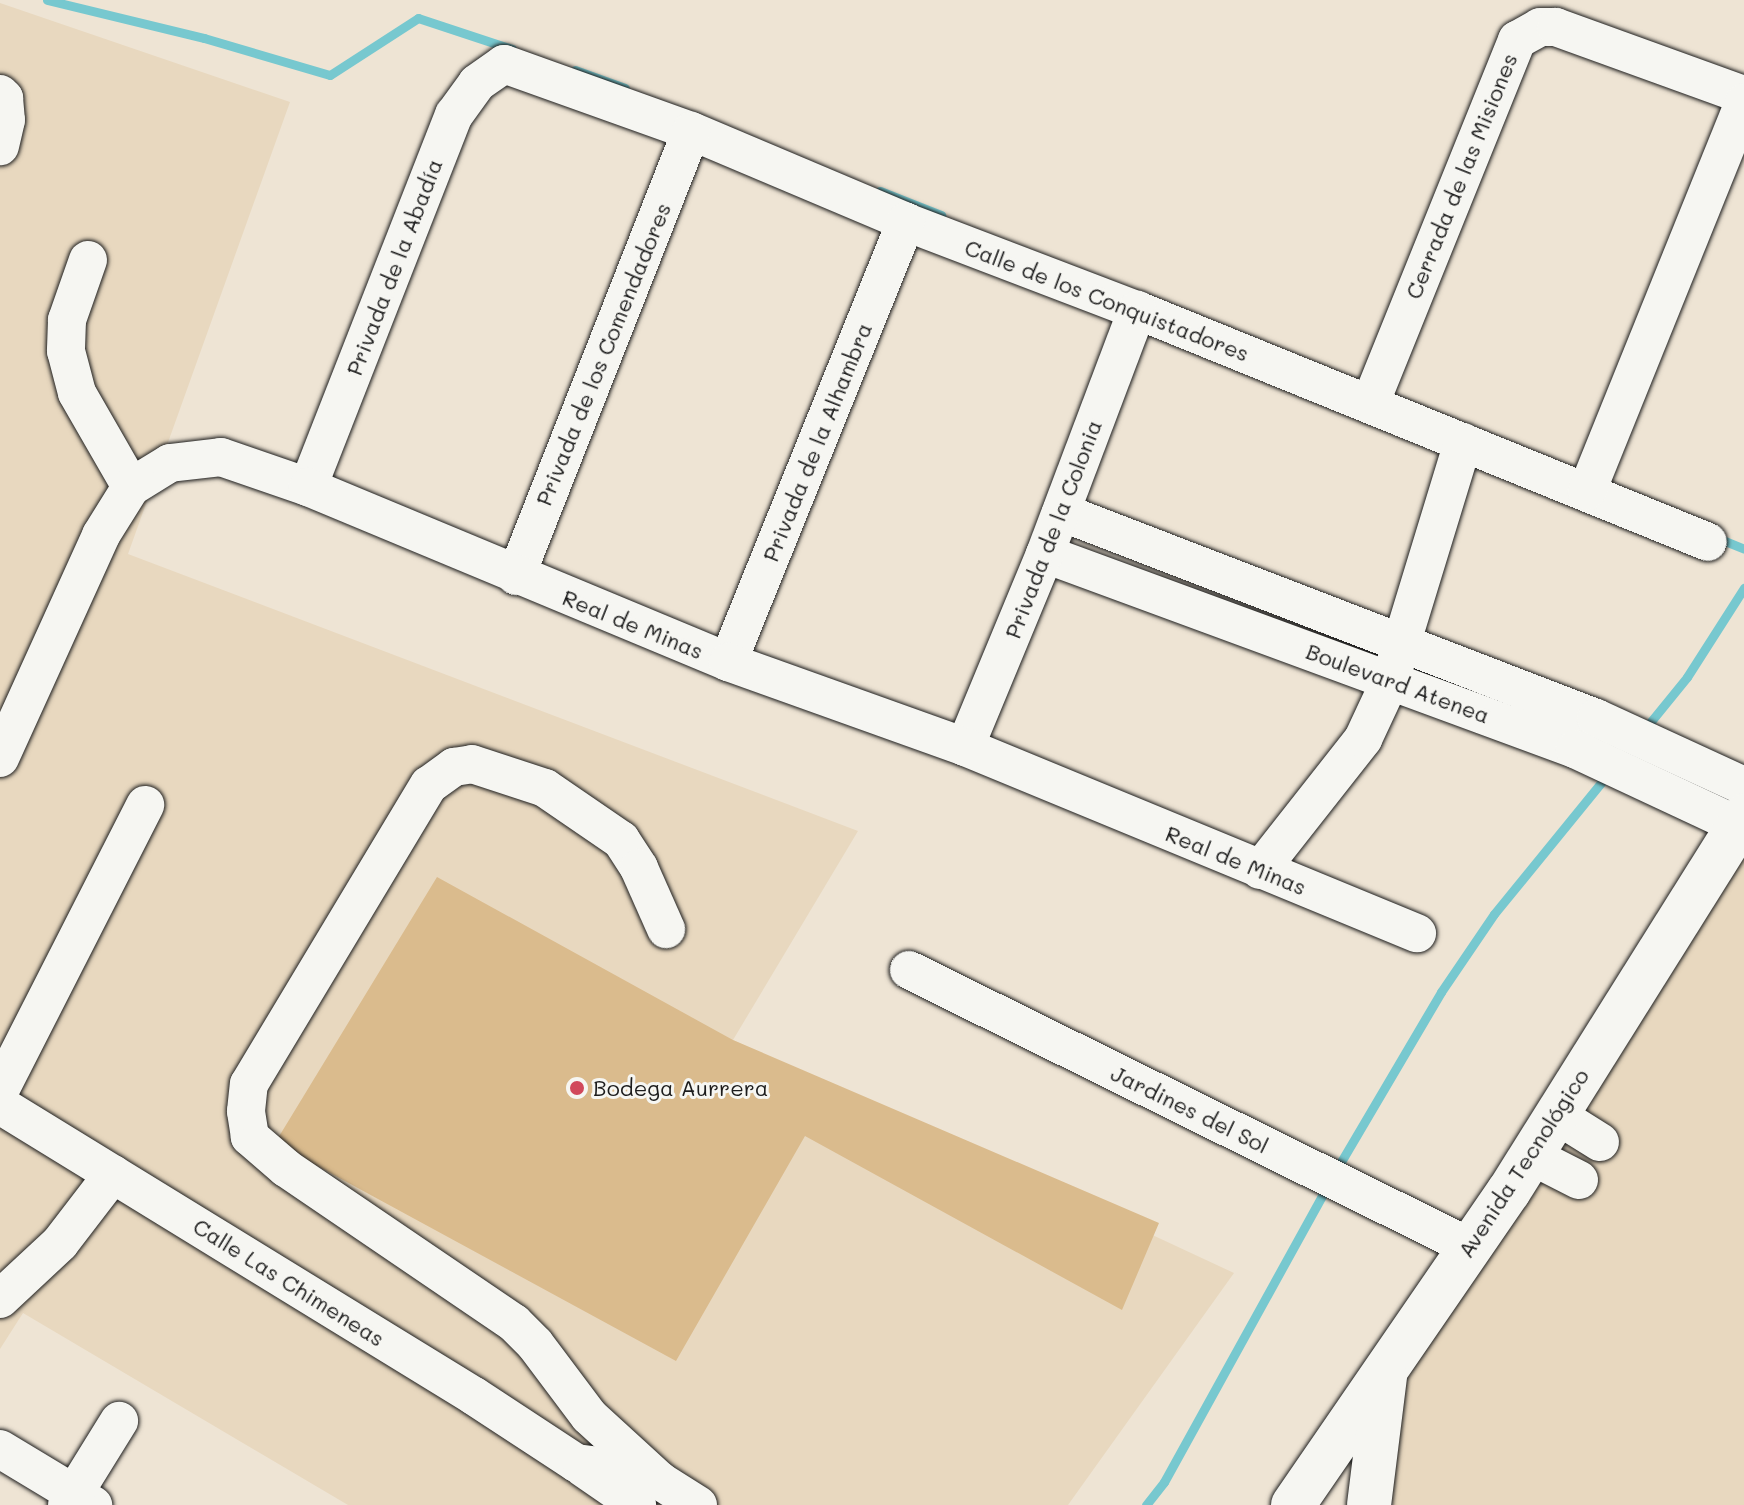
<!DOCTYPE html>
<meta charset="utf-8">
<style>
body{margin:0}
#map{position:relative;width:1744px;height:1505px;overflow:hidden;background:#eee4d4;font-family:Mali,sans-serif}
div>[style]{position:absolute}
.built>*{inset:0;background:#e8d8bf}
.stream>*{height:9px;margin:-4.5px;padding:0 4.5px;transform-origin:4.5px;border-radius:4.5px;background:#77c8cf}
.building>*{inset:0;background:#dabb8d}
.roads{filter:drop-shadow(0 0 2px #1c1c1c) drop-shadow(0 0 2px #1c1c1c)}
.minor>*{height:38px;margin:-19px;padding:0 19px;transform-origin:19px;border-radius:19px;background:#f6f6f2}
.major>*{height:44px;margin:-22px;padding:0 22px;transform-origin:22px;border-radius:22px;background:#f6f6f2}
.dots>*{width:22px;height:22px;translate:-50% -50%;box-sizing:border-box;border:4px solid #f6f6f2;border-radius:50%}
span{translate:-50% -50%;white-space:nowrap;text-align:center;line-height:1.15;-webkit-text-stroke:6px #f6f6f2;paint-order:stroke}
.street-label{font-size:22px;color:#1c1c1c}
.poi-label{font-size:22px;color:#1c1c1c}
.left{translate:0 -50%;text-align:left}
</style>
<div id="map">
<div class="built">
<div style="clip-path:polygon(0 3px,290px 102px,128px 554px,858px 831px,733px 1040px,1234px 1273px,1068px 1505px,348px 1505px,23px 1313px,0 1349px)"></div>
<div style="clip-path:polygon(1744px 857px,1744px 1505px,1393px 1505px,1381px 1401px)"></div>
</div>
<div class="stream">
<div style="left:47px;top:0;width:162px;rotate:13.6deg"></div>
<div style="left:204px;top:38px;width:131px;rotate:16.4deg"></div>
<div style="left:330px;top:75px;width:105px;rotate:-32.9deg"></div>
<div style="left:418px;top:18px;width:99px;rotate:18.3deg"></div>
<div style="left:575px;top:70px;width:53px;rotate:19.8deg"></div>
<div style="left:880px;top:191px;width:66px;rotate:21.5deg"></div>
<div style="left:1715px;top:537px;width:31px;rotate:22deg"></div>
<div style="left:1644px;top:730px;width:68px;rotate:-50.9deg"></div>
<div style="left:1687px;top:677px;width:106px;rotate:-57.4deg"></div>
<div style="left:1335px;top:1172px;width:209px;rotate:-59.5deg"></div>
<div style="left:1441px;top:992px;width:94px;rotate:-55.8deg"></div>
<div style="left:1494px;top:914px;width:182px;rotate:-50.8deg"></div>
<div style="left:1146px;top:1505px;width:29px;rotate:-52deg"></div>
<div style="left:1164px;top:1482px;width:339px;rotate:-61.1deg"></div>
</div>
<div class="building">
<div style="clip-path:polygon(437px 877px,733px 1040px,1159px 1223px,1122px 1310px,805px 1136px,676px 1361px,275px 1143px)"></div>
</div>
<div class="roads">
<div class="minor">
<div style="left:0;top:94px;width:6px;rotate:45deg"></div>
<div style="left:4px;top:98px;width:22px;rotate:85deg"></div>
<div style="left:6px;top:120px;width:27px;rotate:103deg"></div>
<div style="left:88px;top:260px;width:64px;rotate:109.3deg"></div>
<div style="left:67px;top:320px;width:31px;rotate:92deg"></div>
<div style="left:66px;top:351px;width:43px;rotate:75.3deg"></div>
<div style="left:77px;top:393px;width:108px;rotate:60.1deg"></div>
<div style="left:1370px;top:404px;width:393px;rotate:-68deg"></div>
<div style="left:1517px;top:40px;width:26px;rotate:-29deg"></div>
<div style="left:1540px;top:27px;width:16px"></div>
<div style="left:1556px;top:27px;width:200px;rotate:19.9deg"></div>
<div style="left:308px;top:487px;width:400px;rotate:-68.6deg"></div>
<div style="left:454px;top:115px;width:39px;rotate:-54deg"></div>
<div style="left:477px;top:83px;width:33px;rotate:-35deg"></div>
<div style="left:504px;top:64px;width:199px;rotate:19.7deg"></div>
<div style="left:691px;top:131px;width:233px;rotate:22.9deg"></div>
<div style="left:906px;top:222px;width:247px;rotate:20.9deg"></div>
<div style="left:1137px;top:310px;width:616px;rotate:22.11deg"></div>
<div style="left:1587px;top:491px;width:419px;rotate:-68deg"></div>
<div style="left:1061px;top:512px;width:573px;rotate:21.06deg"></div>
<div style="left:1596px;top:718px;width:163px;rotate:24.7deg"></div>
<div style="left:1045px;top:554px;width:565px;rotate:20.2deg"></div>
<div style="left:1575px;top:749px;width:187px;rotate:25.1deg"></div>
<div style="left:516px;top:576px;width:478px;rotate:-68.5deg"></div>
<div style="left:728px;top:662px;width:475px;rotate:-68deg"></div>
<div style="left:965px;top:747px;width:209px;rotate:-67.5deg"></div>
<div style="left:1045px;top:554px;width:261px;rotate:-69.3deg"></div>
<div style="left:0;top:758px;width:245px;rotate:-65.6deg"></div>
<div style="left:101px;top:535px;width:57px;rotate:-58deg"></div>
<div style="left:131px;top:487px;width:46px;rotate:-31.6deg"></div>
<div style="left:170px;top:463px;width:51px;rotate:-6.7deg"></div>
<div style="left:221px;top:457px;width:92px;rotate:19deg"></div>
<div style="left:308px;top:487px;width:455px;rotate:22.6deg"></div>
<div style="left:728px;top:662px;width:252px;rotate:19.7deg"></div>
<div style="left:965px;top:747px;width:489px;rotate:22.4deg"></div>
<div style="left:1260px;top:870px;width:167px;rotate:-51.8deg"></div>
<div style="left:1363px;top:739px;width:64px;rotate:-65deg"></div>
<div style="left:1390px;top:681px;width:250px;rotate:-73deg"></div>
<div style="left:909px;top:970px;width:626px;rotate:26.28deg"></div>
<div style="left:0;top:1090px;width:320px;rotate:-63deg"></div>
<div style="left:0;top:1105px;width:556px;rotate:31.55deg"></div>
<div style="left:474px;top:1396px;width:122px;rotate:33.3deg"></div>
<div style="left:576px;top:1463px;width:54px;rotate:7.4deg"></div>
<div style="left:630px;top:1470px;width:32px;rotate:20deg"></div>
<div style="left:660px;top:1481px;width:45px;rotate:32.3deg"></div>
<div style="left:1555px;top:1114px;width:53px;rotate:31.9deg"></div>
<div style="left:1530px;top:1155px;width:55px;rotate:27deg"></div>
<div style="left:0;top:1299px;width:82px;rotate:-43deg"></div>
<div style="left:60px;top:1243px;width:87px;rotate:-52.5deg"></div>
<div style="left:0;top:1449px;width:109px;rotate:31.1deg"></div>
<div style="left:582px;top:1467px;width:67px;rotate:34.6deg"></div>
<div style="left:660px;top:1481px;width:96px;rotate:-137.5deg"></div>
<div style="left:589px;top:1416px;width:90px;rotate:-126.9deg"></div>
<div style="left:535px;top:1344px;width:30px;rotate:-135deg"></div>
<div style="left:514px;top:1323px;width:276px;rotate:-145.8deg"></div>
<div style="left:286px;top:1168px;width:48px;rotate:-139.3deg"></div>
<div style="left:250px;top:1137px;width:26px;rotate:-99deg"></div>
<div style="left:246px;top:1111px;width:27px;rotate:-84deg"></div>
<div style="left:249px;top:1084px;width:349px;rotate:-59deg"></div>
<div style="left:429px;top:785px;width:31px;rotate:-36deg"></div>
<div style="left:454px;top:767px;width:18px;rotate:-9deg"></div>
<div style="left:472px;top:764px;width:77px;rotate:18.2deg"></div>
<div style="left:545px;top:788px;width:92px;rotate:34.4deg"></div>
<div style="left:621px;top:840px;width:33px;rotate:57deg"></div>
<div style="left:639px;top:868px;width:67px;rotate:66.1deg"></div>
<div style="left:67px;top:1505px;width:99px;rotate:-58.2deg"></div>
</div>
<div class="major">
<div style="left:1293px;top:1505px;width:381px;rotate:-55.5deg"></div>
<div style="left:1509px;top:1191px;width:443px;rotate:-57.9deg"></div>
<div style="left:1369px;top:1505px;width:130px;rotate:-82.9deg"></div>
</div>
</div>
<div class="dots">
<div style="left:577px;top:1088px;background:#d1495b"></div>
</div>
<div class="street-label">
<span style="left:1461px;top:176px;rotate:-68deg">Cerrada de las Misiones</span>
<span style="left:394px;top:267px;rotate:-69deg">Privada de la Abadía</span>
<span style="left:1107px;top:300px;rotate:21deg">Calle de los Conquistadores</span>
<span style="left:603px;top:354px;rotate:-68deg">Privada de los Comendadores</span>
<span style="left:817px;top:442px;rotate:-68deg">Privada de la Alhambra</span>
<span style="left:1053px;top:529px;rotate:-69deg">Privada de la Colonia</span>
<span style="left:633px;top:624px;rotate:22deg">Real de Minas</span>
<span style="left:1398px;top:683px;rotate:20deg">Boulevard Atenea</span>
<span style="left:1236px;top:860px;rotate:22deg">Real de Minas</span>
<span style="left:1190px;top:1109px;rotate:26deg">Jardines del Sol</span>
<span style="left:1523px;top:1163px;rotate:-57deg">Avenida Tecnológico</span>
<span style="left:289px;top:1282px;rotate:32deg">Calle Las Chimeneas</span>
</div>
<div class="poi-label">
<span class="left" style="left:593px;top:1088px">Bodega Aurrera</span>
</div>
</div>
